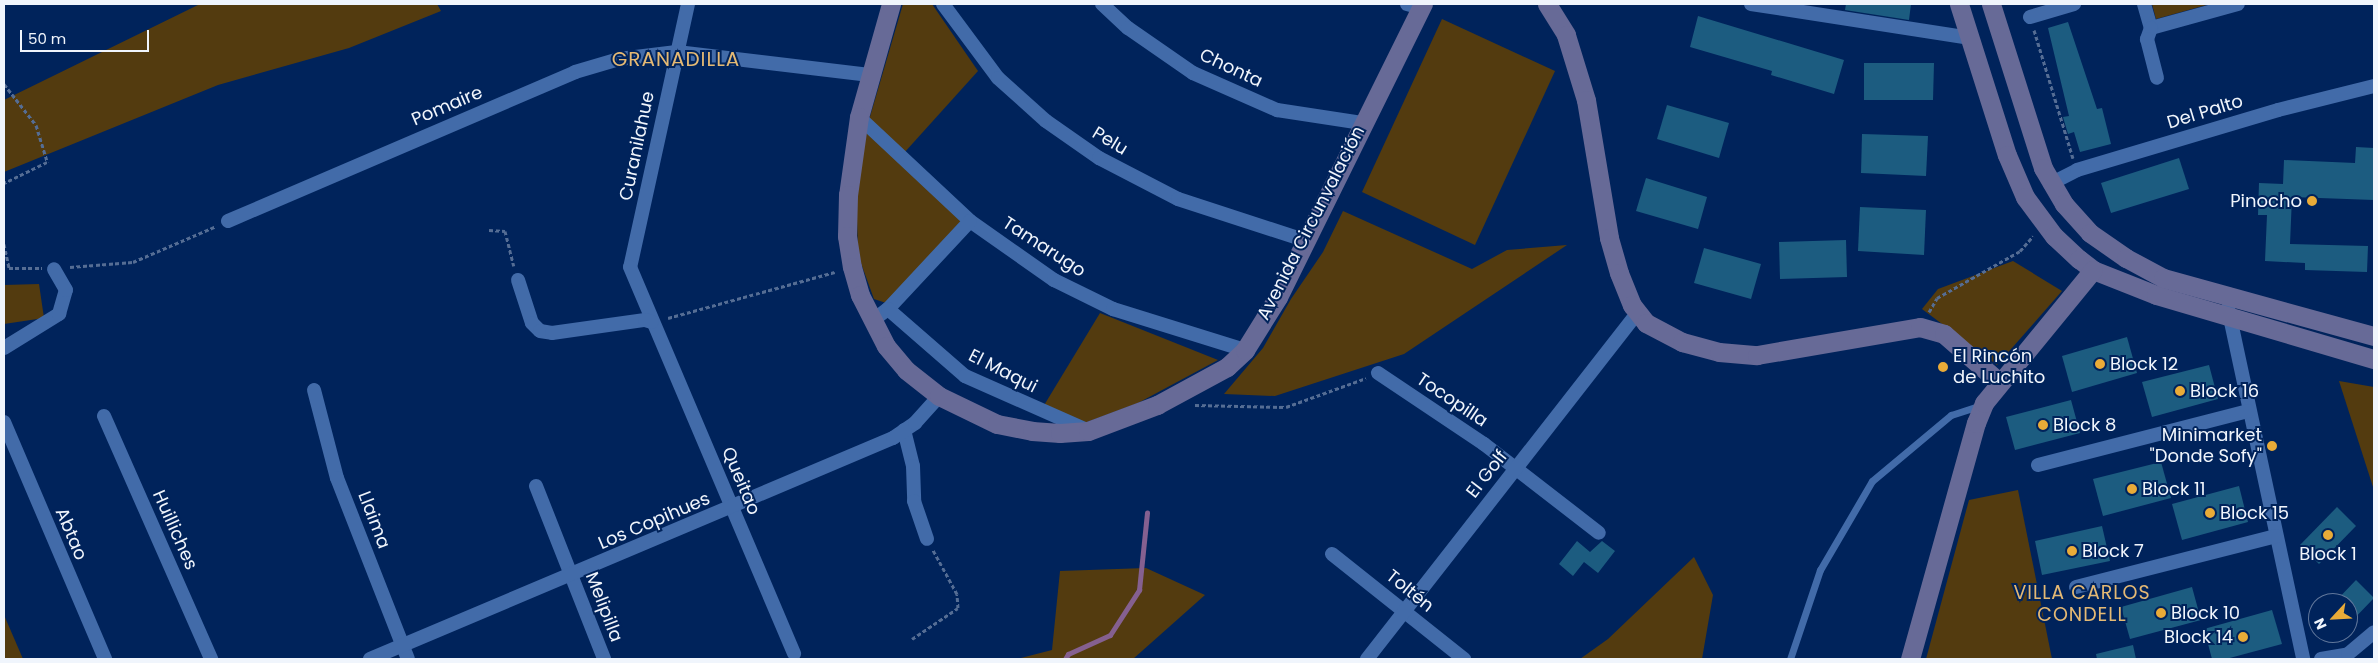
<!DOCTYPE html>
<meta charset="utf-8">
<style>
body{margin:0}
#map{position:relative;width:2378px;height:663px;overflow:hidden;background:#00235b;font-family:Poppins,sans-serif}
div>[style]{position:absolute}
.green>*{inset:0;background:#533b0f}
.stream>*{height:5px;margin:-2.5px;padding:0 2.5px;transform-origin:2.5px;border-radius:2.5px;background:#856090}
.building>*{inset:0;background:#1c5c80}
.path>*{height:3px;margin-top:-1.5px;transform-origin:0;background:repeating-linear-gradient(90deg,#556d94 0 4px,transparent 0 6.5px)}
.lane>*{height:7px;margin:-3.5px;padding:0 3.5px;transform-origin:3.5px;border-radius:3.5px;background:#426ba9}
.street>*{height:14px;margin:-7px;padding:0 7px;transform-origin:7px;border-radius:7px;background:#426ba9}
.secondary>*{height:19px;margin:-9.5px;padding:0 9.5px;transform-origin:9.5px;border-radius:9.5px;background:#676a97}
.dots>*{width:14px;height:14px;translate:-50% -50%;box-sizing:border-box;border:2px solid #00235b;border-radius:50%}
span{translate:-50% -50%;white-space:nowrap;text-align:center;line-height:1.15;-webkit-text-stroke:4px #00235b;paint-order:stroke}
.street-label{font-size:18px;color:#f0f5fc}
.poi-label{font-size:18px;color:#f0f5fc}
.right{translate:-100% -50%;text-align:right}
.left{translate:0 -50%;text-align:left}
.neighbourhood-label{font-size:19px;color:#e4b974;letter-spacing:1px}
.quarter-label{font-size:20px;color:#e4b974;letter-spacing:1px}
.frame{position:absolute;inset:0;border:5px solid #f0f5fc;pointer-events:none}
.north{position:absolute;left:2308px;top:593px;width:50px;height:50px;box-sizing:border-box;background:#00235b;border:1px solid #60779b;border-radius:50%;rotate:245deg;font-size:14px;font-weight:700;line-height:20px;text-align:center;color:#f0f5fc}
.north::after{content:'';display:block;margin:auto;width:18px;height:22px;background:#e9ab38;clip-path:polygon(50% 0,100% 100%,50% 72%,0 100%)}
.scale{position:absolute;left:20px;top:30px;width:129px;height:22px;box-sizing:border-box;border:2px solid #f0f5fc;border-top:0;padding-left:6px;font-size:15px;line-height:18px;white-space:nowrap;color:#f0f5fc;-webkit-text-stroke:4px #00235b;paint-order:stroke}
</style>
<div id="map">
<div class="green">
<div style="clip-path:polygon(200px 4px,437px 4px,441px 11px,349px 48px,218px 85px,4px 172px,4px 100px)"></div>
<div style="clip-path:polygon(903px 4px,932px 4px,978px 71px,904px 153px,869px 120px)"></div>
<div style="clip-path:polygon(2152px 4px,2210px 4px,2156px 19px)"></div>
<div style="clip-path:polygon(1442px 19px,1555px 71px,1475px 245px,1362px 192px)"></div>
<div style="clip-path:polygon(865px 129px,962px 220px,886px 303px,874px 299px,858px 255px,856px 183px)"></div>
<div style="clip-path:polygon(1343px 211px,1472px 269px,1507px 250px,1567px 245px,1404px 354px,1275px 396px,1224px 394px,1263px 348px,1291px 299px,1323px 252px)"></div>
<div style="clip-path:polygon(2013px 261px,2062px 291px,1997px 365px,1922px 309px,1938px 289px)"></div>
<div style="clip-path:polygon(39px 284px,44px 318px,4px 324px,4px 285px)"></div>
<div style="clip-path:polygon(1100px 313px,1218px 360px,1138px 403px,1079px 425px,1043px 407px)"></div>
<div style="clip-path:polygon(2339px 381px,2374px 387px,2374px 490px)"></div>
<div style="clip-path:polygon(2018px 490px,2052px 659px,1926px 659px,1969px 500px)"></div>
<div style="clip-path:polygon(1694px 557px,1713px 595px,1702px 659px,1580px 659px,1608px 639px)"></div>
<div style="clip-path:polygon(1146px 568px,1205px 595px,1133px 659px,1017px 659px,1052px 650px,1060px 571px)"></div>
<div style="clip-path:polygon(4px 615px,23px 659px,4px 659px)"></div>
</div>
<div class="stream">
<div style="left:1065px;top:659px;width:6px;rotate:-59deg"></div>
<div style="left:1068px;top:654px;width:46px;rotate:-24.3deg"></div>
<div style="left:1110px;top:635px;width:54px;rotate:-57.2deg"></div>
<div style="left:1139px;top:590px;width:78px;rotate:-84.1deg"></div>
</div>
<div class="building">
<div style="clip-path:polygon(1846px 4px,1911px 4px,1909px 20px,1845px 10px)"></div>
<div style="clip-path:polygon(1698px 16px,1844px 60px,1834px 94px,1771px 75px,1772px 71px,1690px 47px)"></div>
<div style="clip-path:polygon(2068px 22px,2097px 109px,2102px 108px,2111px 144px,2080px 152px,2074px 132px,2068px 134px,2063px 117px,2069px 116px,2048px 28px)"></div>
<div style="clip-path:polygon(1864px 63px,1934px 63px,1933px 100px,1864px 100px)"></div>
<div style="clip-path:polygon(1667px 105px,1729px 123px,1719px 158px,1657px 139px)"></div>
<div style="clip-path:polygon(1862px 134px,1928px 136px,1926px 176px,1861px 173px)"></div>
<div style="clip-path:polygon(2356px 147px,2374px 148px,2374px 200px,2292px 197px,2290px 244px,2368px 246px,2367px 272px,2305px 270px,2305px 263px,2265px 261px,2267px 215px,2258px 215px,2259px 183px,2283px 184px,2284px 160px,2355px 163px)"></div>
<div style="clip-path:polygon(2179px 158px,2189px 189px,2111px 213px,2101px 183px)"></div>
<div style="clip-path:polygon(1646px 178px,1707px 197px,1698px 229px,1636px 211px)"></div>
<div style="clip-path:polygon(1860px 207px,1926px 210px,1924px 255px,1858px 251px)"></div>
<div style="clip-path:polygon(1846px 240px,1847px 277px,1780px 279px,1779px 242px)"></div>
<div style="clip-path:polygon(1704px 248px,1761px 264px,1751px 299px,1694px 283px)"></div>
<div style="clip-path:polygon(2127px 337px,2137px 373px,2072px 392px,2062px 356px)"></div>
<div style="clip-path:polygon(2209px 365px,2218px 399px,2152px 417px,2142px 382px)"></div>
<div style="clip-path:polygon(2071px 400px,2080px 433px,2015px 450px,2006px 417px)"></div>
<div style="clip-path:polygon(2161px 462px,2171px 498px,2103px 516px,2093px 479px)"></div>
<div style="clip-path:polygon(2239px 486px,2248px 522px,2182px 540px,2172px 504px)"></div>
<div style="clip-path:polygon(2337px 507px,2356px 526px,2319px 564px,2300px 545px)"></div>
<div style="clip-path:polygon(2102px 526px,2110px 561px,2042px 575px,2035px 541px)"></div>
<div style="clip-path:polygon(1577px 541px,1590px 552px,1602px 541px,1615px 551px,1598px 573px,1584px 562px,1573px 576px,1559px 564px)"></div>
<div style="clip-path:polygon(2356px 580px,2374px 598px,2348px 625px,2348px 603px,2334px 603px)"></div>
<div style="clip-path:polygon(2192px 587px,2201px 620px,2130px 639px,2121px 607px)"></div>
<div style="clip-path:polygon(2272px 610px,2282px 644px,2226px 659px,2212px 659px,2204px 629px)"></div>
<div style="clip-path:polygon(2133px 645px,2136px 659px,2097px 659px,2096px 654px)"></div>
</div>
<div class="path">
<div style="left:2034px;top:30px;width:134px;rotate:73.1deg"></div>
<div style="left:4px;top:84px;width:52px;rotate:52deg"></div>
<div style="left:36px;top:125px;width:39px;rotate:73deg"></div>
<div style="left:47px;top:162px;width:48px;rotate:154deg"></div>
<div style="left:489px;top:230px;width:16px;rotate:4deg"></div>
<div style="left:505px;top:231px;width:36px;rotate:76deg"></div>
<div style="left:4px;top:244px;width:25px;rotate:78deg"></div>
<div style="left:9px;top:268px;width:33px"></div>
<div style="left:70px;top:267px;width:63px;rotate:-4.5deg"></div>
<div style="left:133px;top:262px;width:90px;rotate:-23.4deg"></div>
<div style="left:1929px;top:312px;width:16px;rotate:-60deg"></div>
<div style="left:1937px;top:298px;width:95px;rotate:-29.5deg"></div>
<div style="left:2020px;top:251px;width:20px;rotate:-49deg"></div>
<div style="left:668px;top:318px;width:173px;rotate:-15.4deg"></div>
<div style="left:1195px;top:405px;width:91px;rotate:1.3deg"></div>
<div style="left:1286px;top:407px;width:85px;rotate:-19.9deg"></div>
<div style="left:912px;top:639px;width:55px;rotate:-34deg"></div>
<div style="left:958px;top:608px;width:14px;rotate:-94deg"></div>
<div style="left:957px;top:594px;width:50px;rotate:-118.6deg"></div>
</div>
<div class="lane">
<div style="left:1790px;top:659px;width:94px;rotate:-71.4deg"></div>
<div style="left:1820px;top:570px;width:103px;rotate:-59.7deg"></div>
<div style="left:1872px;top:481px;width:103px;rotate:-39.9deg"></div>
<div style="left:1951px;top:415px;width:32px;rotate:-18deg"></div>
</div>
<div class="street">
<div style="left:688px;top:4px;width:269px;rotate:102.4deg"></div>
<div style="left:630px;top:267px;width:420px;rotate:67deg"></div>
<div style="left:943px;top:4px;width:92px;rotate:53.4deg"></div>
<div style="left:998px;top:78px;width:64px;rotate:41.9deg"></div>
<div style="left:1046px;top:121px;width:65px;rotate:34.9deg"></div>
<div style="left:1099px;top:158px;width:89px;rotate:27.4deg"></div>
<div style="left:1178px;top:199px;width:133px;rotate:18deg"></div>
<div style="left:1102px;top:4px;width:35px;rotate:43deg"></div>
<div style="left:1128px;top:28px;width:79px;rotate:34.7deg"></div>
<div style="left:1193px;top:73px;width:92px;rotate:23.8deg"></div>
<div style="left:1277px;top:110px;width:86px;rotate:8.7deg"></div>
<div style="left:1407px;top:4px;width:15px;rotate:16deg"></div>
<div style="left:1751px;top:4px;width:222px;rotate:8.8deg"></div>
<div style="left:2144px;top:4px;width:25px;rotate:74deg"></div>
<div style="left:2151px;top:28px;width:90px;rotate:-15.4deg"></div>
<div style="left:2030px;top:17px;width:46px;rotate:-16.5deg"></div>
<div style="left:2151px;top:28px;width:12px;rotate:110deg"></div>
<div style="left:2147px;top:39px;width:40px;rotate:75.6deg"></div>
<div style="left:859px;top:117px;width:152px;rotate:43.1deg"></div>
<div style="left:970px;top:221px;width:103px;rotate:35.1deg"></div>
<div style="left:1054px;top:280px;width:66px;rotate:26.2deg"></div>
<div style="left:1113px;top:309px;width:138px;rotate:17.3deg"></div>
<div style="left:2050px;top:184px;width:30px;rotate:-27deg"></div>
<div style="left:2077px;top:170px;width:210px;rotate:-16.6deg"></div>
<div style="left:2278px;top:110px;width:99px;rotate:-14deg"></div>
<div style="left:228px;top:221px;width:378px;rotate:-23.2deg"></div>
<div style="left:575px;top:72px;width:46px;rotate:-16.5deg"></div>
<div style="left:619px;top:59px;width:58px;rotate:-6.9deg"></div>
<div style="left:677px;top:52px;width:194px;rotate:6.8deg"></div>
<div style="left:518px;top:280px;width:45px;rotate:72deg"></div>
<div style="left:532px;top:323px;width:11px;rotate:45deg"></div>
<div style="left:540px;top:331px;width:12px;rotate:9deg"></div>
<div style="left:552px;top:333px;width:94px;rotate:-8deg"></div>
<div style="left:645px;top:320px;width:7px;rotate:16deg"></div>
<div style="left:2228px;top:308px;width:359px;rotate:77.9deg"></div>
<div style="left:888px;top:309px;width:120px;rotate:-47deg"></div>
<div style="left:872px;top:321px;width:20px;rotate:-37deg"></div>
<div style="left:888px;top:309px;width:102px;rotate:41deg"></div>
<div style="left:965px;top:376px;width:133px;rotate:23.9deg"></div>
<div style="left:4px;top:348px;width:65px;rotate:-31.7deg"></div>
<div style="left:59px;top:314px;width:25px;rotate:-74deg"></div>
<div style="left:66px;top:290px;width:24px;rotate:-120deg"></div>
<div style="left:1378px;top:373px;width:128px;rotate:33.8deg"></div>
<div style="left:1484px;top:444px;width:145px;rotate:37.7deg"></div>
<div style="left:314px;top:390px;width:91px;rotate:75.4deg"></div>
<div style="left:337px;top:478px;width:194px;rotate:68.6deg"></div>
<div style="left:104px;top:416px;width:266px;rotate:66.2deg"></div>
<div style="left:4px;top:422px;width:258px;rotate:66.9deg"></div>
<div style="left:904px;top:430px;width:37px;rotate:76deg"></div>
<div style="left:913px;top:466px;width:35px;rotate:88deg"></div>
<div style="left:914px;top:501px;width:40px;rotate:71.1deg"></div>
<div style="left:2038px;top:465px;width:217px;rotate:-14.4deg"></div>
<div style="left:536px;top:486px;width:186px;rotate:68.5deg"></div>
<div style="left:1332px;top:554px;width:169px;rotate:38.5deg"></div>
<div style="left:2076px;top:587px;width:206px;rotate:-14.3deg"></div>
<div style="left:370px;top:659px;width:568px;rotate:-22.91deg"></div>
<div style="left:893px;top:438px;width:27px;rotate:-34deg"></div>
<div style="left:915px;top:423px;width:36px;rotate:-48deg"></div>
<div style="left:1367px;top:659px;width:439px;rotate:-52deg"></div>
<div style="left:2321px;top:659px;width:27px;rotate:-10deg"></div>
<div style="left:2348px;top:654px;width:34px;rotate:-40deg"></div>
</div>
<div class="secondary">
<div style="left:891px;top:4px;width:117px;rotate:105.8deg"></div>
<div style="left:859px;top:117px;width:79px;rotate:98deg"></div>
<div style="left:848px;top:195px;width:41px;rotate:91.4deg"></div>
<div style="left:847px;top:236px;width:31px;rotate:81deg"></div>
<div style="left:852px;top:267px;width:29px;rotate:74deg"></div>
<div style="left:860px;top:295px;width:57px;rotate:63deg"></div>
<div style="left:886px;top:346px;width:31px;rotate:50deg"></div>
<div style="left:906px;top:370px;width:42px;rotate:38.2deg"></div>
<div style="left:939px;top:396px;width:64px;rotate:25.8deg"></div>
<div style="left:997px;top:424px;width:36px;rotate:11deg"></div>
<div style="left:1032px;top:431px;width:28px;rotate:4deg"></div>
<div style="left:1060px;top:433px;width:28px;rotate:-4deg"></div>
<div style="left:1088px;top:431px;width:74px;rotate:-20.6deg"></div>
<div style="left:1157px;top:405px;width:80px;rotate:-28.5deg"></div>
<div style="left:1227px;top:367px;width:25px;rotate:-43deg"></div>
<div style="left:1245px;top:350px;width:62px;rotate:-58.1deg"></div>
<div style="left:1278px;top:297px;width:327px;rotate:-63.7deg"></div>
<div style="left:1547px;top:4px;width:36px;rotate:58deg"></div>
<div style="left:1566px;top:35px;width:68px;rotate:72.9deg"></div>
<div style="left:1586px;top:100px;width:140px;rotate:80.5deg"></div>
<div style="left:1609px;top:238px;width:36px;rotate:74deg"></div>
<div style="left:1619px;top:273px;width:35px;rotate:68deg"></div>
<div style="left:1632px;top:305px;width:23px;rotate:52deg"></div>
<div style="left:1646px;top:323px;width:41px;rotate:27.8deg"></div>
<div style="left:1682px;top:342px;width:38px;rotate:15deg"></div>
<div style="left:1719px;top:352px;width:38px;rotate:5deg"></div>
<div style="left:1757px;top:355px;width:165px;rotate:-9.7deg"></div>
<div style="left:1920px;top:327px;width:25px;rotate:16deg"></div>
<div style="left:1944px;top:334px;width:73px;rotate:41.1deg"></div>
<div style="left:1959px;top:4px;width:158px;rotate:72.4deg"></div>
<div style="left:2007px;top:155px;width:46px;rotate:66.8deg"></div>
<div style="left:2025px;top:197px;width:49px;rotate:53.4deg"></div>
<div style="left:2054px;top:236px;width:34px;rotate:43deg"></div>
<div style="left:2079px;top:259px;width:18px;rotate:38deg"></div>
<div style="left:2093px;top:270px;width:68px;rotate:21.6deg"></div>
<div style="left:2156px;top:295px;width:227px;rotate:16.4deg"></div>
<div style="left:1991px;top:4px;width:172px;rotate:72.4deg"></div>
<div style="left:2043px;top:168px;width:42px;rotate:59.7deg"></div>
<div style="left:2064px;top:204px;width:39px;rotate:48deg"></div>
<div style="left:2090px;top:233px;width:44px;rotate:34.8deg"></div>
<div style="left:2126px;top:258px;width:42px;rotate:28.4deg"></div>
<div style="left:2163px;top:278px;width:219px;rotate:15.4deg"></div>
<div style="left:1910px;top:659px;width:245px;rotate:-74.4deg"></div>
<div style="left:1976px;top:423px;width:22px;rotate:-68deg"></div>
<div style="left:1984px;top:403px;width:172px;rotate:-50.7deg"></div>
</div>
<div class="dots">
<div style="left:2312px;top:201px;background:#e9ab38"></div>
<div style="left:2100px;top:364px;background:#e9ab38"></div>
<div style="left:1943px;top:367px;background:#e9ab38"></div>
<div style="left:2180px;top:391px;background:#e9ab38"></div>
<div style="left:2043px;top:425px;background:#e9ab38"></div>
<div style="left:2272px;top:446px;background:#e9ab38"></div>
<div style="left:2132px;top:489px;background:#e9ab38"></div>
<div style="left:2210px;top:513px;background:#e9ab38"></div>
<div style="left:2328px;top:535px;background:#e9ab38"></div>
<div style="left:2072px;top:551px;background:#e9ab38"></div>
<div style="left:2161px;top:613px;background:#e9ab38"></div>
<div style="left:2243px;top:637px;background:#e9ab38"></div>
</div>
<div class="street-label">
<span style="left:1231px;top:68px;rotate:25deg">Chonta</span>
<span style="left:447px;top:106px;rotate:-23deg">Pomaire</span>
<span style="left:2205px;top:112px;rotate:-17deg">Del Palto</span>
<span style="left:1110px;top:141px;rotate:31deg">Pelu</span>
<span style="left:637px;top:146px;rotate:-78deg">Curanilahue</span>
<span style="left:1311px;top:223px;rotate:-63deg">Avenida Circunvalación</span>
<span style="left:1044px;top:247px;rotate:33deg">Tamarugo</span>
<span style="left:1003px;top:371px;rotate:27deg">El Maqui</span>
<span style="left:1452px;top:400px;rotate:34deg">Tocopilla</span>
<span style="left:1487px;top:474px;rotate:-52deg">El Golf</span>
<span style="left:741px;top:481px;rotate:67deg">Queitao</span>
<span style="left:374px;top:520px;rotate:69deg">Llaima</span>
<span style="left:654px;top:521px;rotate:-23deg">Los Copihues</span>
<span style="left:175px;top:530px;rotate:66deg">Huilliches</span>
<span style="left:71px;top:534px;rotate:67deg">Abtao</span>
<span style="left:1410px;top:591px;rotate:39deg">Toltén</span>
<span style="left:604px;top:607px;rotate:69deg">Melipilla</span>
</div>
<div class="poi-label">
<span class="right" style="left:2302px;top:201px">Pinocho</span>
<span class="left" style="left:1953px;top:367px">El Rincón<br>de Luchito</span>
<span class="left" style="left:2110px;top:364px">Block 12</span>
<span class="left" style="left:2190px;top:391px">Block 16</span>
<span class="left" style="left:2053px;top:425px">Block 8</span>
<span class="right" style="left:2262px;top:446px">Minimarket<br>"Donde Sofy"</span>
<span class="left" style="left:2142px;top:489px">Block 11</span>
<span class="left" style="left:2220px;top:513px">Block 15</span>
<span class="left" style="left:2082px;top:551px">Block 7</span>
<span style="left:2328px;top:554px">Block 1</span>
<span class="left" style="left:2171px;top:613px">Block 10</span>
<span class="right" style="left:2233px;top:637px">Block 14</span>
</div>
<div class="neighbourhood-label">
<span style="left:2082px;top:604px">VILLA CARLOS<br>CONDELL</span>
</div>
<div class="quarter-label">
<span style="left:676px;top:59px">GRANADILLA</span>
</div>
<div class="frame"></div>
<div class="north">N</div>
<div class="scale">50 m</div>
</div>
